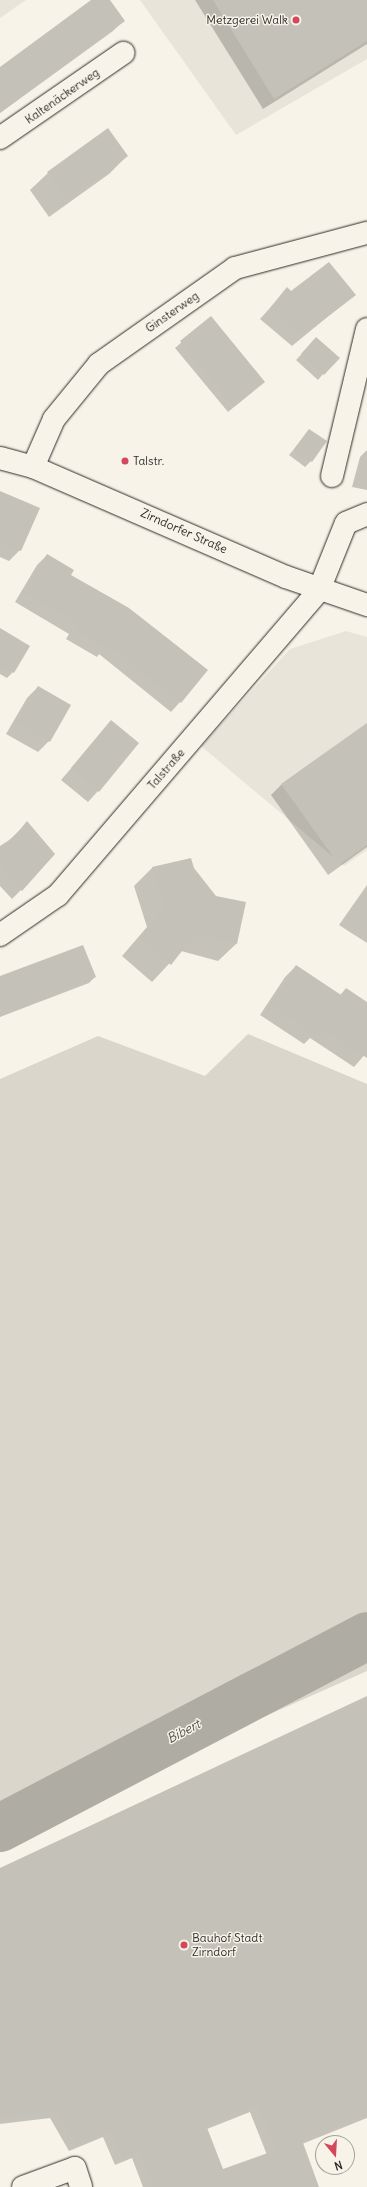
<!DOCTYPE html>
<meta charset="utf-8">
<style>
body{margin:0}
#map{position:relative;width:367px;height:2187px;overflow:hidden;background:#f7f3e8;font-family:Delius,sans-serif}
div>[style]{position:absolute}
.built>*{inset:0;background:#e8e4da}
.green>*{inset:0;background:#dad6cc}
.shadow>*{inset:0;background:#0003}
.river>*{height:48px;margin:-24px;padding:0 24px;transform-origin:24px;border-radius:24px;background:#afaca4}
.building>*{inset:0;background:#c4c1b9}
.roads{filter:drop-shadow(0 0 1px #2b2b2b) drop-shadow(0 0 1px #2b2b2b)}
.minor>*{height:22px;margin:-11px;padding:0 11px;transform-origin:11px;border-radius:11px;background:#f7f3e8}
.major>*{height:22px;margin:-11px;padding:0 11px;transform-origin:11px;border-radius:11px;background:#f7f3e8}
.dots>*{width:11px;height:11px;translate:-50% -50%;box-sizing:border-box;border:2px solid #f7f3e8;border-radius:50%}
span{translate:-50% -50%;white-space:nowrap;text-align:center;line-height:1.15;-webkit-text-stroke:3px #f7f3e8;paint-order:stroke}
.poi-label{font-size:12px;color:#2b2b2b}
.right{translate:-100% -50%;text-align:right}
.left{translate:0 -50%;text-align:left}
.street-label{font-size:12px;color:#2b2b2b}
.water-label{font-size:13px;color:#53524f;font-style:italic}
.north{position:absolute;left:315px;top:2135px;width:40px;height:40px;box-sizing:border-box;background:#f7f3e8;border:1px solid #a5a39c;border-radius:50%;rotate:162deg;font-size:11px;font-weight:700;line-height:16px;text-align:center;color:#2b2b2b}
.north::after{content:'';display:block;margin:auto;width:14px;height:18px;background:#d1495b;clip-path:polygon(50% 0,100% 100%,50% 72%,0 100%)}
</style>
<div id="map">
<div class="built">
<div style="clip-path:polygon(0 0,26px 0,0 18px)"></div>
<div style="clip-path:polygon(140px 0,367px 0,367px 59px,236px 135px)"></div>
<div style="clip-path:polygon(346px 631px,367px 637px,367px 850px,344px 866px,201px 746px,290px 649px)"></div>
</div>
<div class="green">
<div style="clip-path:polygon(248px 1034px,367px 1084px,367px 1671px,0 1834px,0 1079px,98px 1036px,205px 1076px)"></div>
</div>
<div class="shadow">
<div style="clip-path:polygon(93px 0,109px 0,124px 20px,113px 31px,0 113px,0 68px)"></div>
<div style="clip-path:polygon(195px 0,367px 0,367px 44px,263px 109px)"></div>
<div style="clip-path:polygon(127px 156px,109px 174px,49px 217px,30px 190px,48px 173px)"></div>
<div style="clip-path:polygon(287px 289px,291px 292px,354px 295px,292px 346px,260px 319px)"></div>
<div style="clip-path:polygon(211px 317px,264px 382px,228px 412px,175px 348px)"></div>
<div style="clip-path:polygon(311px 344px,323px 374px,318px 380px,296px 360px)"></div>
<div style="clip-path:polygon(310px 430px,311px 461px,305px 467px,289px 455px)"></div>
<div style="clip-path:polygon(367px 450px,367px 490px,352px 487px,360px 457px)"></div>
<div style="clip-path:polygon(0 492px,20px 550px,9px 561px,0 557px)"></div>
<div style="clip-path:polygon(47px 555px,180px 702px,171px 712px,99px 654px,97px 657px,66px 639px,69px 634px,15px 602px,37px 565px)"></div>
<div style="clip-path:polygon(0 636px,13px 672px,7px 678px,0 674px)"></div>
<div style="clip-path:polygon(38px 687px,49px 741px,38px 752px,6px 734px,27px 698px)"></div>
<div style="clip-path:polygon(112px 721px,98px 791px,88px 802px,61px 780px)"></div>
<div style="clip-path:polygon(367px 725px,367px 847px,328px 875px,271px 795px,281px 785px)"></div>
<div style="clip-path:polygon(27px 823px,21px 890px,12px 899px,0 886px,0 849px)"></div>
<div style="clip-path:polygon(190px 859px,193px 869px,236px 944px,218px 961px,181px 951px,152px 982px,122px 956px,147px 927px,134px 886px,152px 868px)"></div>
<div style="clip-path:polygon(367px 885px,367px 943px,339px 925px)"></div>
<div style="clip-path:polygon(296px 966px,340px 995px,346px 989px,367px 1003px,367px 1052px,354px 1067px,310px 1038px,304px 1044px,260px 1015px,285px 977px)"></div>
<div style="clip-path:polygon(0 977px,95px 977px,89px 983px,0 1017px)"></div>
<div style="clip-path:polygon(367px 1697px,367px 2118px,302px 2144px,318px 2187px,251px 2187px,267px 2155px,250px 2112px,207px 2129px,198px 2187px,143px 2187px,132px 2158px,115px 2165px,103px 2137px,69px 2151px,50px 2118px,0 2124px,0 1869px)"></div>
</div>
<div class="river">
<div style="left:0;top:1828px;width:414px;rotate:-27.6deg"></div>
</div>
<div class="building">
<div style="clip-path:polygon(91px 0,110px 0,125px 21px,0 113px,0 67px)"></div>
<div style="clip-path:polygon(213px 0,367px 0,367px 41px,274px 99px)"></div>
<div style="clip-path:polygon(108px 128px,128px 156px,68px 200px,47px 172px)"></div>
<div style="clip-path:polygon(329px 262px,356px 295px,304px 335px,270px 308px,287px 287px,291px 291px)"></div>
<div style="clip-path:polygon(211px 316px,265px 382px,234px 407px,180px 341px)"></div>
<div style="clip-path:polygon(316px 337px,340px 358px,324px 375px,301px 354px)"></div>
<div style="clip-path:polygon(309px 429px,327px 441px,312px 462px,294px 449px)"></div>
<div style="clip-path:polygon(0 491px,40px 508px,21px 551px,0 542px)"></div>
<div style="clip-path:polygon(47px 554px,74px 570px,71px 575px,129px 608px,208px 670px,181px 703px,109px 645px,107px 648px,75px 629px,78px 624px,24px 592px)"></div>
<div style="clip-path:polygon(0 628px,30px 646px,14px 673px,0 665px)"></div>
<div style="clip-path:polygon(38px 686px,71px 705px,50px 742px,17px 722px)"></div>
<div style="clip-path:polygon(111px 720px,139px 743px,99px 792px,71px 768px)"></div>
<div style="clip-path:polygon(367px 723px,367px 845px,339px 865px,281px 784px)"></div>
<div style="clip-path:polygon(27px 821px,55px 854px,22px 891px,0 865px,0 846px,14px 837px)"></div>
<div style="clip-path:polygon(191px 858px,194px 868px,216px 896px,246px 902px,237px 944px,196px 933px,171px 965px,139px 937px,165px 908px,152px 867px)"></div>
<div style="clip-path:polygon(83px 945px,96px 977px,0 1016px,0 976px)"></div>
<div style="clip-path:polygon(296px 965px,341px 995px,346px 988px,367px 1002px,367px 1058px,320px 1027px,315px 1034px,270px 1004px)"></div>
<div style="clip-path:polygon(evenodd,367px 1696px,367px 2114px,302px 2140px,319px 2187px,154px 2187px,140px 2151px,122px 2158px,111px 2130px,77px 2144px,58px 2111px,0 2117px,0 1868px,367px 1696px,258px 2104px,276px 2150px,223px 2169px,206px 2125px,258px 2104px)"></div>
</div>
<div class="roads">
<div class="minor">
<div style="left:0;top:138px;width:150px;rotate:-34.6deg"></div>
<div style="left:33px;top:467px;width:52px;rotate:-66.4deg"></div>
<div style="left:54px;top:419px;width:71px;rotate:-50.7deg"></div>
<div style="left:99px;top:364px;width:166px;rotate:-35.2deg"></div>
<div style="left:235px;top:268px;width:137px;rotate:-14.9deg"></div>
<div style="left:332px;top:476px;width:151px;rotate:-76.6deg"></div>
<div style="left:0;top:935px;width:70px;rotate:-34.6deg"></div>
<div style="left:58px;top:895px;width:401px;rotate:-49.4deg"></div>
<div style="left:319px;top:590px;width:72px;rotate:-68.1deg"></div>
<div style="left:346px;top:523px;width:23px;rotate:-23deg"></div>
<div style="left:23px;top:2187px;width:55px;rotate:-20.1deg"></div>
<div style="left:75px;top:2168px;width:20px;rotate:72deg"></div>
</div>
<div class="major">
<div style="left:0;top:458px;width:34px;rotate:15deg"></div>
<div style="left:33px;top:467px;width:276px;rotate:23.5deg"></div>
<div style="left:286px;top:577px;width:86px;rotate:19.1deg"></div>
</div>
</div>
<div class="dots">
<div style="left:296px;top:20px;background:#d1495b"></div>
<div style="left:125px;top:461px;background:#d1495b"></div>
<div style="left:184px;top:1945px;background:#d1495b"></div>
</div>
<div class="poi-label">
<span class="right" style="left:288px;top:20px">Metzgerei Walk</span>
<span class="left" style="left:133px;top:461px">Talstr.</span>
<span class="left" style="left:192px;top:1945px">Bauhof Stadt<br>Zirndorf</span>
</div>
<div class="street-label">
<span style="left:62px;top:96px;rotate:-35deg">Kaltenäckerweg</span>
<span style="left:172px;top:312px;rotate:-35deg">Ginsterweg</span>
<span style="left:184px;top:531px;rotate:24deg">Zirndorfer Straße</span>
<span style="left:166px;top:769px;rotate:-49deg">Talstraße</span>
</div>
<div class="water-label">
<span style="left:184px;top:1732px;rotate:-28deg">Bibert</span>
</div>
<div class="north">N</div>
</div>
